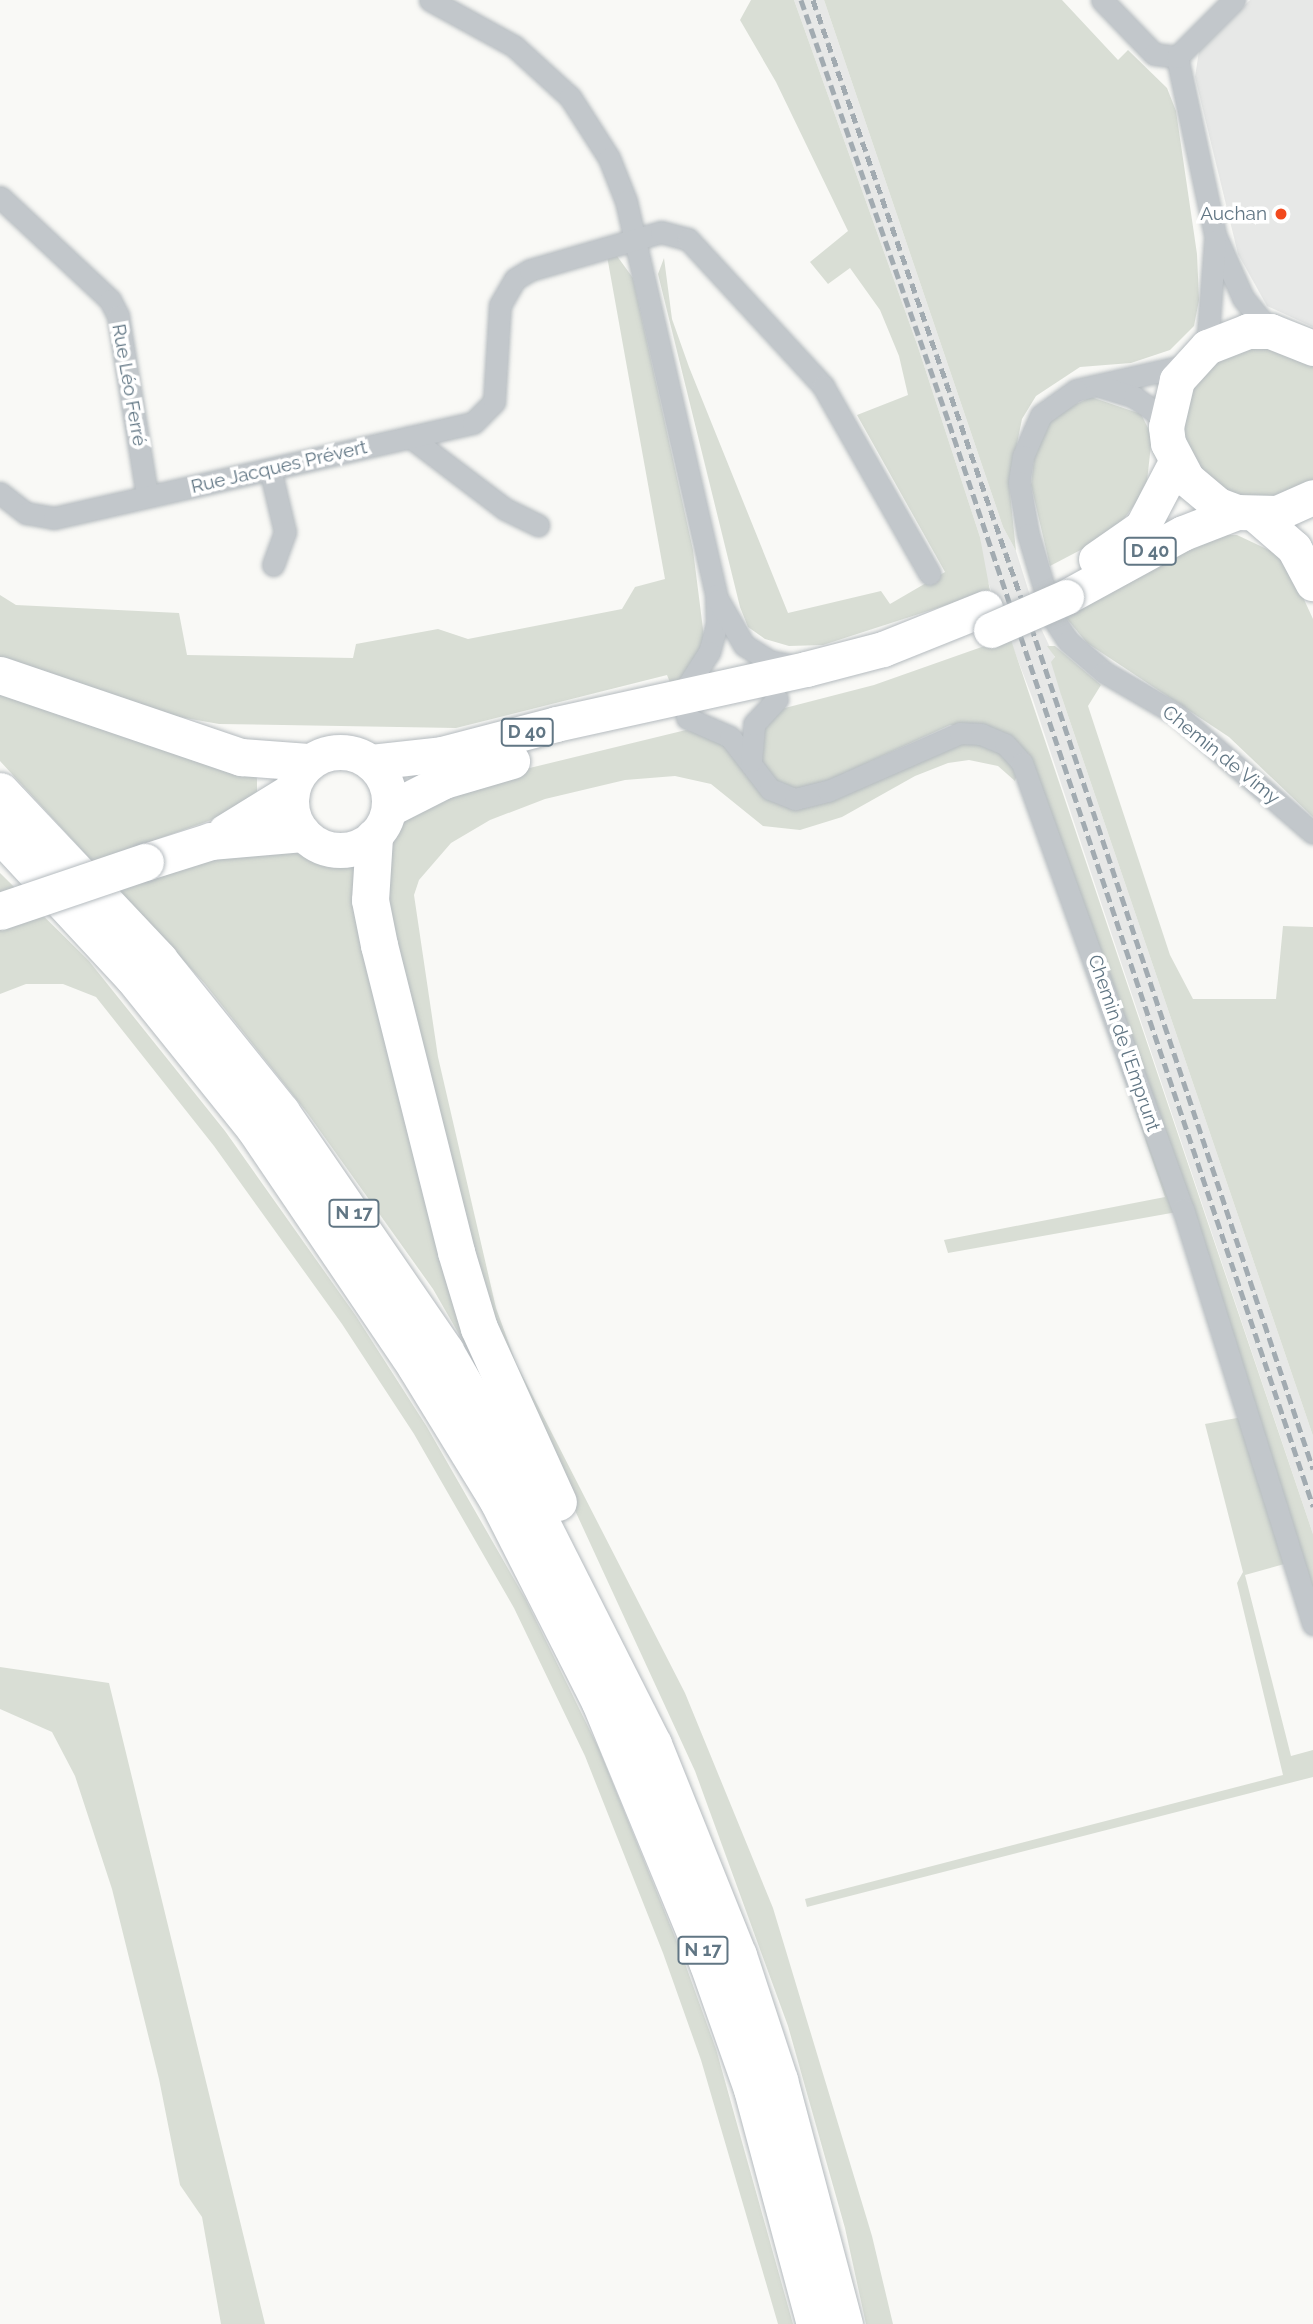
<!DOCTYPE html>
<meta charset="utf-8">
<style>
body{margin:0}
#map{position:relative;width:1313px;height:2324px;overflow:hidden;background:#f9f9f6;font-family:Raleway,sans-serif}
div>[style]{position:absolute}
.built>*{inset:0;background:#e7e8e7}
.green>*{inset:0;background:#d9ded5}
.roads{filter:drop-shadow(0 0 2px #b5bbbf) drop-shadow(0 0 2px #b5bbbf)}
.minor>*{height:21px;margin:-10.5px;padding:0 10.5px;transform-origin:10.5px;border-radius:10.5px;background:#c2c7cb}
.primary>*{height:35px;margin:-17.5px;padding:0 17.5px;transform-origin:17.5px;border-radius:17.5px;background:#fff}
.primary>.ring{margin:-17.5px;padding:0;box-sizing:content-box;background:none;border:35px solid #fff;border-radius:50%}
.trunk>*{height:37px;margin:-18.5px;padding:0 18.5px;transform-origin:18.5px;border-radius:18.5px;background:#fff}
.rail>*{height:5px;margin-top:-2.5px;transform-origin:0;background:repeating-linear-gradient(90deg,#a2abb1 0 10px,transparent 0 15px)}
.bridges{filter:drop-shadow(0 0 2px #b5bbbf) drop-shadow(0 0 2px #b5bbbf)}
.primary-bridge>*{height:35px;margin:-17.5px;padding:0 17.5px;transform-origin:17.5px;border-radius:17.5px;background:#fff}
.trunk-bridge>*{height:37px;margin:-18.5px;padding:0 18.5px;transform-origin:18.5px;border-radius:18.5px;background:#fff}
.dots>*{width:19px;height:19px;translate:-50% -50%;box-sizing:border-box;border:4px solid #fff;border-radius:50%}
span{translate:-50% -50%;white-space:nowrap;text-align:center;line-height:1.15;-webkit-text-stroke:7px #fff;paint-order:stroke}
.shield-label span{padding:2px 5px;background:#fff;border:2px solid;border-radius:5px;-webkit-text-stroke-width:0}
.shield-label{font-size:18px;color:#617684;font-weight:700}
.poi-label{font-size:19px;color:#617684}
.right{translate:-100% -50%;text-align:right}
.street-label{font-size:19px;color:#617684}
</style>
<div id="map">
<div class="built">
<div style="clip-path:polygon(794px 0,824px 0,1003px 527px,1016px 551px,1039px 624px,1055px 658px,1062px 698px,1313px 1436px,1313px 1534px,1032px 697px,983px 569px,980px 537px,918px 347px)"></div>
<div style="clip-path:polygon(1250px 0,1313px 0,1313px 327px,1267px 306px,1238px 254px,1195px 77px,1199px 51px)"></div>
</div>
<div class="green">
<div style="clip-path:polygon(751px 0,794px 0,918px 347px,980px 537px,990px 591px,823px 645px,789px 646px,765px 639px,748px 627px,740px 607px,658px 274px,664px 258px,672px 319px,689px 367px,788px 613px,881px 591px,890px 604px,945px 572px,857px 415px,908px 395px,899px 356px,880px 310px,850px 268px,828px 284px,810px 262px,848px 231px,776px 82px,740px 20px)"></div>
<div style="clip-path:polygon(824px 0,1062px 0,1118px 60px,1128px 50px,1167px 88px,1176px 111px,1197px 254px,1199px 300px,1194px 326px,1170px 350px,1131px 363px,1080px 367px,1036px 396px,1022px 419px,1009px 483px,1016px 551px,1003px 527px)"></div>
<div style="clip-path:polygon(607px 256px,617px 256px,633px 278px,693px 550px,705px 645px,686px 678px,671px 685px,667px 675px,456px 728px,219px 724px,163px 714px,0 659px,0 595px,16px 605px,179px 613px,187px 655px,353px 658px,356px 644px,438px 629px,468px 639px,622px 609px,635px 587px,665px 579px)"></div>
<div style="clip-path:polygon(1271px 346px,1294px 353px,1313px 366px,1313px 480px,1275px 500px,1227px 494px,1207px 480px,1184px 438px,1184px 414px,1190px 390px,1224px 355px,1247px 347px)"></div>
<div style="clip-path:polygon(1091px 397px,1141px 414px,1152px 436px,1146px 490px,1123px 520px,1092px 544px,1050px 566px,1031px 485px,1034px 459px,1044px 427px,1063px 410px)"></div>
<div style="clip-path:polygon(1219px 535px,1237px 535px,1275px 553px,1290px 569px,1313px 619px,1313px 817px,1229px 737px,1087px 643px,1063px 614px)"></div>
<div style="clip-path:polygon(1010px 637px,1313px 1534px,1313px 1604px,1033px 771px,977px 726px,950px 725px,817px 786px,793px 792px,780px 788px,762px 766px,758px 733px,781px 709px,874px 685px)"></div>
<div style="clip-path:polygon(1047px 646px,1055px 646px,1101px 685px,1088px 706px,1170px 955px,1193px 999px,1276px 999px,1283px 926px,1313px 927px,1313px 1436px,1062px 698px,1051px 662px,1055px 657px)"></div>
<div style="clip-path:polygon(0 683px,257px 775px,257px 792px,242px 809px,141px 845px,295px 852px,322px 865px,350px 864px,357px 869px,475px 1362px,433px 1289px,308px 1114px,205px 984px,0 761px)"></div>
<div style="clip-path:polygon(686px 730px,706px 734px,725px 745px,777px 802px,948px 743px,972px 741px,993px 747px,1019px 769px,1015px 781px,998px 766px,969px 760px,948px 763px,915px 776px,842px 817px,800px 830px,763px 826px,711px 784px,675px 776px,625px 780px,545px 799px,490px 820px,451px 843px,419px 880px,414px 895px,438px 1057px,496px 1308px,516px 1363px,685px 1693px,773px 1908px,872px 2236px,893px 2324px,866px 2324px,845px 2228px,788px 2026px,695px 1771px,491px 1328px,397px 969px,382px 859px,393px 836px,415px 808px,505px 774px)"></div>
<div style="clip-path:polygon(0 873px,89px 961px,225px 1131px,356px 1316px,427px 1427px,526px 1600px,599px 1749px,679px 1947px,716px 2049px,793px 2324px,778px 2324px,701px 2060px,663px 1953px,585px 1756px,514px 1608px,414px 1434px,342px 1324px,214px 1146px,96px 997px,63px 984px,26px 984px,0 994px)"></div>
<div style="clip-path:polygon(1100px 1008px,1177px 1212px,948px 1253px,944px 1240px,1165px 1197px)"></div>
<div style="clip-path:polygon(1242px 1417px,1288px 1563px,1245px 1575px,1291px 1756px,1313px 1750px,1313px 1777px,807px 1907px,805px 1899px,1283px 1775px,1237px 1583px,1243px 1572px,1205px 1424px)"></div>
<div style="clip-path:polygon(0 1667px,109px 1683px,265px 2324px,221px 2324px,202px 2217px,180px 2185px,159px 2079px,112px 1889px,75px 1776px,52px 1732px,0 1709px)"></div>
</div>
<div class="roads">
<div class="minor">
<div style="left:430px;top:0;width:96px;rotate:28.7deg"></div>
<div style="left:514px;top:46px;width:76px;rotate:42.3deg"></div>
<div style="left:570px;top:97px;width:72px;rotate:57.4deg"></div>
<div style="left:609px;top:158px;width:46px;rotate:68.4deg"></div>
<div style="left:626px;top:201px;width:404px;rotate:77.1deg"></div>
<div style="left:716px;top:595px;width:28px;rotate:88deg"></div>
<div style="left:717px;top:623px;width:30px;rotate:105deg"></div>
<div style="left:709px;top:652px;width:50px;rotate:122.7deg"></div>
<div style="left:1102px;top:0;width:75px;rotate:46.1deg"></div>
<div style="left:1154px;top:54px;width:23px;rotate:7deg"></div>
<div style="left:1177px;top:57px;width:182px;rotate:77.9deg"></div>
<div style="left:1215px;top:235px;width:69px;rotate:66deg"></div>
<div style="left:1243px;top:298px;width:43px;rotate:50.7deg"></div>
<div style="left:1177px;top:57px;width:81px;rotate:-45deg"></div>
<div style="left:0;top:197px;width:151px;rotate:43.1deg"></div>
<div style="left:110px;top:300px;width:18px;rotate:63deg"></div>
<div style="left:118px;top:316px;width:182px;rotate:80.8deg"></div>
<div style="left:1207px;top:347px;width:106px;rotate:-85.7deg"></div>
<div style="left:1187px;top:365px;width:114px;rotate:167.3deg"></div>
<div style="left:1076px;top:390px;width:43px;rotate:144.5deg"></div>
<div style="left:1041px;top:415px;width:45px;rotate:113.7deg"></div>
<div style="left:1023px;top:456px;width:26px;rotate:99deg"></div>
<div style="left:1019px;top:482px;width:53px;rotate:80.2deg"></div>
<div style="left:1028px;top:534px;width:88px;rotate:73.4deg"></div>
<div style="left:1053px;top:618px;width:27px;rotate:57deg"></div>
<div style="left:1068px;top:641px;width:48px;rotate:40.7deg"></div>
<div style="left:1104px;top:672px;width:83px;rotate:30.3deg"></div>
<div style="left:1176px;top:714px;width:181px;rotate:41deg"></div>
<div style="left:1099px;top:386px;width:37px;rotate:17deg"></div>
<div style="left:1134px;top:397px;width:39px;rotate:35deg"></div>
<div style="left:410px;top:437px;width:119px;rotate:37.2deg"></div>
<div style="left:505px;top:509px;width:37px;rotate:26deg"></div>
<div style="left:270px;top:469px;width:65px;rotate:76.6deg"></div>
<div style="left:285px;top:532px;width:35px;rotate:110deg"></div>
<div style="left:0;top:493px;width:33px;rotate:38deg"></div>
<div style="left:26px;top:513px;width:28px;rotate:10deg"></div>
<div style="left:54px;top:518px;width:430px;rotate:-12.8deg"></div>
<div style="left:473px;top:423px;width:30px;rotate:-45deg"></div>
<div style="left:494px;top:402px;width:97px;rotate:-86.5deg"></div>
<div style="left:500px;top:305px;width:30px;rotate:-60deg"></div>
<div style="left:515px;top:279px;width:17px;rotate:-31deg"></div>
<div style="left:530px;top:270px;width:136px;rotate:-16.2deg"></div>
<div style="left:661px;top:232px;width:28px;rotate:15deg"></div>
<div style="left:688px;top:239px;width:200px;rotate:47.4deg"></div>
<div style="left:823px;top:386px;width:216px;rotate:60.4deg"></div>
<div style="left:718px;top:600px;width:52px;rotate:60deg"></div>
<div style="left:744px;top:645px;width:31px;rotate:32deg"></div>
<div style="left:770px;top:661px;width:25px;rotate:11deg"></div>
<div style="left:687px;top:718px;width:47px;rotate:23.8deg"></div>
<div style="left:730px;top:737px;width:66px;rotate:52.4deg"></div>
<div style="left:770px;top:789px;width:27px;rotate:22deg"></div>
<div style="left:795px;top:799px;width:34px;rotate:-14deg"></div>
<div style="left:828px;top:791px;width:144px;rotate:-23.7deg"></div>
<div style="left:960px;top:733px;width:21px;rotate:3deg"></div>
<div style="left:981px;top:734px;width:26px;rotate:23deg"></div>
<div style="left:1005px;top:744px;width:25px;rotate:48deg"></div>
<div style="left:1022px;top:763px;width:474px;rotate:70.2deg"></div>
<div style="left:1183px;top:1209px;width:435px;rotate:72.6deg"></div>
<div style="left:751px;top:761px;width:37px;rotate:-85deg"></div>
<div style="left:754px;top:724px;width:34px;rotate:-47deg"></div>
</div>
<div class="primary">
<div style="left:1313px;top:348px;width:46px;rotate:-158.4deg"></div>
<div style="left:1270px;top:331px;width:22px;rotate:180deg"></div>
<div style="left:1248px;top:331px;width:44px;rotate:158.7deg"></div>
<div style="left:1207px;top:347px;width:45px;rotate:132.3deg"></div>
<div style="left:1177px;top:380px;width:48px;rotate:103.2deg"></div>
<div style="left:1166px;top:427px;width:16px;rotate:83deg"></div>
<div style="left:1168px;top:443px;width:41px;rotate:62.2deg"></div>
<div style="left:1187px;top:479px;width:40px;rotate:40deg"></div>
<div style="left:1218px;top:505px;width:20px;rotate:20deg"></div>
<div style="left:1237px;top:512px;width:40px;rotate:1.4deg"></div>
<div style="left:1277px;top:513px;width:39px;rotate:-24deg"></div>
<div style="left:1255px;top:514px;width:52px;rotate:41.1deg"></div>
<div style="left:1294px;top:548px;width:40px;rotate:62deg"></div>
<div style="left:1096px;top:559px;width:56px;rotate:-34.8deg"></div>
<div style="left:1142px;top:527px;width:73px;rotate:-62.4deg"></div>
<div style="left:1066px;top:597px;width:133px;rotate:-28.7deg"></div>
<div style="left:1183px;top:533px;width:58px;rotate:-21.3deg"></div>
<div class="ring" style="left:291px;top:752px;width:63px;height:63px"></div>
<div style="left:371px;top:762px;width:71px;rotate:-6.4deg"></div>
<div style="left:442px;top:754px;width:118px;rotate:-14.7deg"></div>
<div style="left:556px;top:724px;width:256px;rotate:-12.4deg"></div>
<div style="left:806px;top:669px;width:80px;rotate:-14.6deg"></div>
<div style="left:883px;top:649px;width:110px;rotate:-21.9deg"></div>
<div style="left:389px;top:809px;width:62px;rotate:-27deg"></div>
<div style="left:444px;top:781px;width:71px;rotate:-16.4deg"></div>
</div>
<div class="trunk">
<div style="left:0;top:675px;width:255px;rotate:18.8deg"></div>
<div style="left:241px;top:757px;width:67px;rotate:4.3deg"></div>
<div style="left:0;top:791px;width:232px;rotate:46.7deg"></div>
<div style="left:159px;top:960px;width:195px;rotate:51.2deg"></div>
<div style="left:281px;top:1112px;width:290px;rotate:55.5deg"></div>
<div style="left:445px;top:1351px;width:155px;rotate:60.1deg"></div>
<div style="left:522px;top:1485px;width:290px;rotate:63.2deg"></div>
<div style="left:653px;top:1744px;width:227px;rotate:68.1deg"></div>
<div style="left:738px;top:1955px;width:132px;rotate:71.8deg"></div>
<div style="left:779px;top:2080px;width:253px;rotate:75.1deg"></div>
<div style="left:226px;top:832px;width:76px;rotate:-31.6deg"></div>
<div style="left:0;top:834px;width:195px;rotate:47.1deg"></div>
<div style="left:133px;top:977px;width:195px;rotate:51.2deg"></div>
<div style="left:255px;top:1129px;width:287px;rotate:55.9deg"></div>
<div style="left:416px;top:1367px;width:155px;rotate:58.5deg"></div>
<div style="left:497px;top:1499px;width:228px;rotate:63.1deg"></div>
<div style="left:600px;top:1702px;width:283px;rotate:67.6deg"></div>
<div style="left:708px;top:1964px;width:133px;rotate:70.6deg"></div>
<div style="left:752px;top:2089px;width:243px;rotate:75deg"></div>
<div style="left:374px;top:837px;width:63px;rotate:93.6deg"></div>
<div style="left:370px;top:900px;width:46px;rotate:78.7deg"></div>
<div style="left:379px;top:945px;width:317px;rotate:75.9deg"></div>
<div style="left:456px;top:1252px;width:79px;rotate:73.2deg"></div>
<div style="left:479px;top:1328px;width:191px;rotate:65.6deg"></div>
<div style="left:145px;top:862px;width:69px;rotate:-17.7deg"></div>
<div style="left:211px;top:841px;width:91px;rotate:-5deg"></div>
</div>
</div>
<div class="rail">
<div style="left:801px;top:0;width:448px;rotate:70.7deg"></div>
<div style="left:949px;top:423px;width:1143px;rotate:71.42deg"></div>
<div style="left:813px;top:0;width:663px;rotate:70.8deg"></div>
<div style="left:1031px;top:626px;width:889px;rotate:71.5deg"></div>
</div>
<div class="bridges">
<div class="primary-bridge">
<div style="left:991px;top:630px;width:82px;rotate:-23.7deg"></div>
</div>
<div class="trunk-bridge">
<div style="left:0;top:911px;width:153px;rotate:-18.7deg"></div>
</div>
</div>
<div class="dots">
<div style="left:1281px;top:214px;background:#f2491d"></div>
</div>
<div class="shield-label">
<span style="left:1150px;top:551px">D 40</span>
<span style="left:527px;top:732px">D 40</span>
<span style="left:354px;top:1213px">N 17</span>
<span style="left:703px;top:1950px">N 17</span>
</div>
<div class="poi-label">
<span class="right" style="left:1267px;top:214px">Auchan</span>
</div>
<div class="street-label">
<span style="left:129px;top:385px;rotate:80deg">Rue Léo Ferré</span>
<span style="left:279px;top:467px;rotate:-13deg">Rue Jacques Prévert</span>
<span style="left:1221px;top:755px;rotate:39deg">Chemin de Vimy</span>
<span style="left:1124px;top:1043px;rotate:71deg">Chemin de l'Emprunt</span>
</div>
</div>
